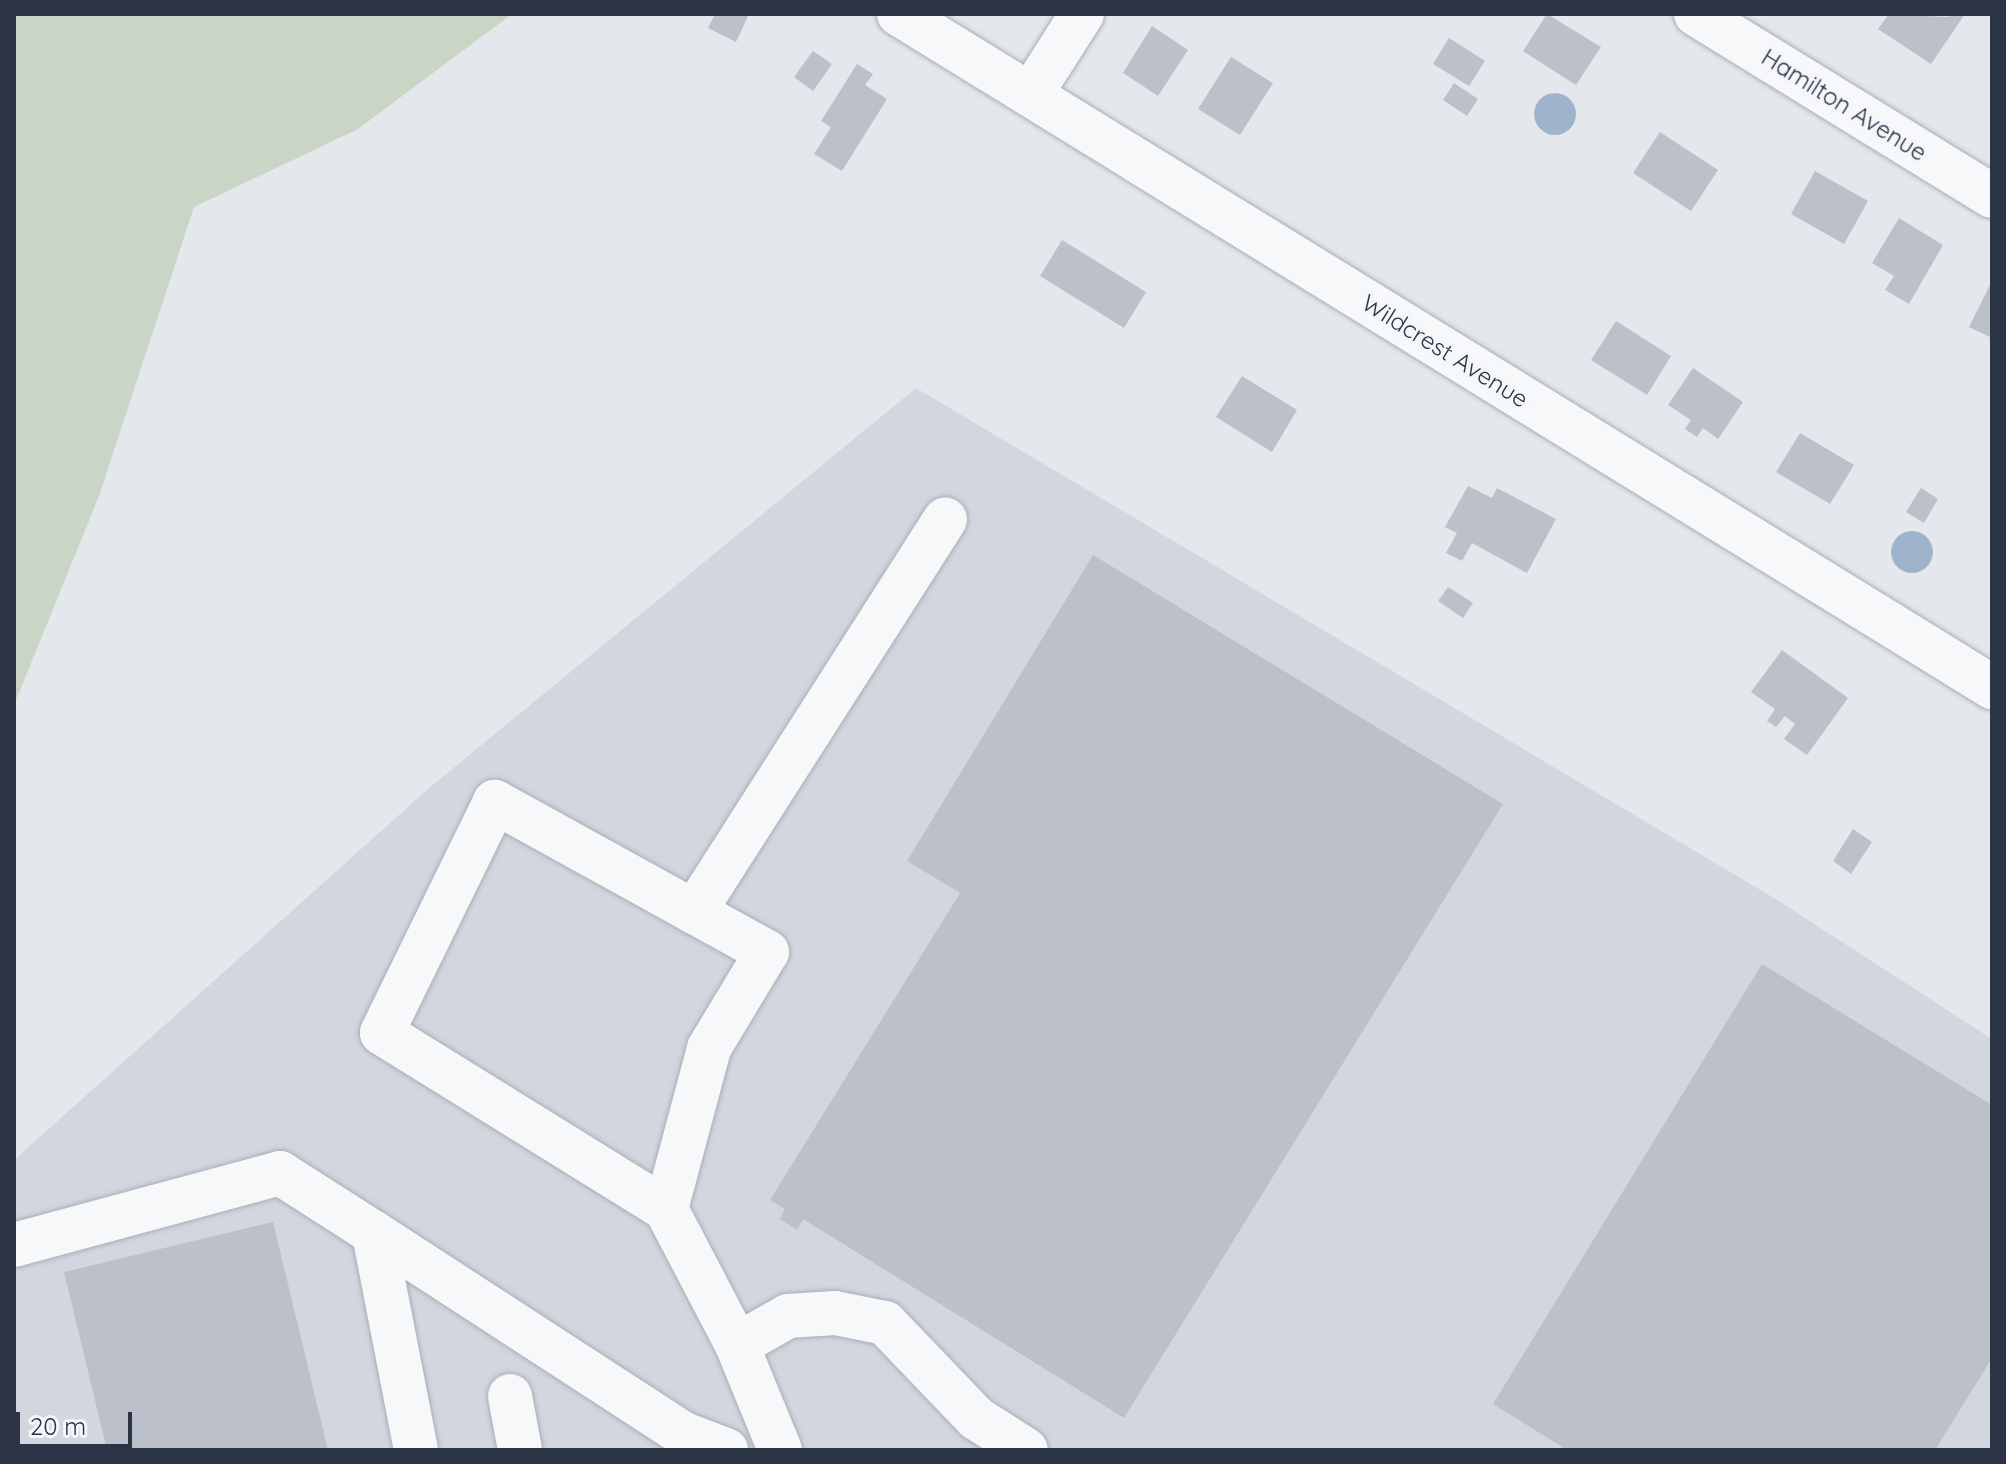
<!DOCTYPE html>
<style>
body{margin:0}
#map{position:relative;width:2006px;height:1464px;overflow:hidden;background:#e4e7ec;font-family:Quicksand,sans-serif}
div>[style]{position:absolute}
.built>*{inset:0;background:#d2d6de}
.green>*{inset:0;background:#c9d6c5}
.water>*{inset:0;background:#9fb4cc}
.round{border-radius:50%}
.building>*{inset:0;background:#bbc0ca}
.roads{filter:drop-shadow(0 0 2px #a9aeb7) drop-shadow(0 0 2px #a9aeb7)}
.minor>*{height:44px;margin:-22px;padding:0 22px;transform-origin:22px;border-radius:22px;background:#f7f8fa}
span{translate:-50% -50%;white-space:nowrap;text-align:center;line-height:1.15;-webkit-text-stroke:7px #f4f6f9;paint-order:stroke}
.street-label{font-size:24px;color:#2b3445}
.frame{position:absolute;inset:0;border:16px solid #2b3445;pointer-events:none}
.scale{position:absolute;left:16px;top:1412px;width:116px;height:36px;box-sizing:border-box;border:4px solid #2b3445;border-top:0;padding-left:10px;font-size:24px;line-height:28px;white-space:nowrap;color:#2b3445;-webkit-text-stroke:6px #f4f6f9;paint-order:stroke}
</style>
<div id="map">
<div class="built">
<div style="clip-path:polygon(916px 388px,1774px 898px,1992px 1039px,1992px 1450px,14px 1450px,14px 1160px,428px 789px)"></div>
</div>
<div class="green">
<div style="clip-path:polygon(14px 14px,512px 14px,358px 129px,194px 207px,99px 496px,14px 705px)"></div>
</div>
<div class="water">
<div class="round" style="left:1534px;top:93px;width:42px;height:42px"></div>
<div class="round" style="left:1891px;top:531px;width:42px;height:42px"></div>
</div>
<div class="building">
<div style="clip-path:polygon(715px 14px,749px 14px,736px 42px,708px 28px)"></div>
<div style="clip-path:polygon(1547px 14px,1601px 47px,1576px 85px,1523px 51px)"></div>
<div style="clip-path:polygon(1889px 14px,1946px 17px,1965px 14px,1931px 64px,1878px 29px)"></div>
<div style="clip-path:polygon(1152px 26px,1188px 50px,1158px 96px,1123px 73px)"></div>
<div style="clip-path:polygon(1449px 38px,1485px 61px,1469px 86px,1433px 64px)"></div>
<div style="clip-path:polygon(813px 51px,832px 64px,813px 91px,794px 77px)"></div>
<div style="clip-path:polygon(1231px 57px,1273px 83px,1240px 135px,1198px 109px)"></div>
<div style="clip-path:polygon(857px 64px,873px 74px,865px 85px,887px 99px,842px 171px,814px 154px,831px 127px,821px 121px)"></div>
<div style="clip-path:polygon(1454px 83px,1478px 99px,1467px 116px,1443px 100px)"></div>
<div style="clip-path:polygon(1660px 132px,1718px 170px,1691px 211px,1633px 173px)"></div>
<div style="clip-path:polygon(1815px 171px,1868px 201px,1844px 244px,1791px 214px)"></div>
<div style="clip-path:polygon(1899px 218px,1943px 245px,1909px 304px,1885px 290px,1894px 276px,1872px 263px)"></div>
<div style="clip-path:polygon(1062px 240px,1146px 292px,1124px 328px,1040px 276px)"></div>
<div style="clip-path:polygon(1992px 281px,1992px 338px,1969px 327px)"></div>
<div style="clip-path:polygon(1616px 321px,1671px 356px,1647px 395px,1591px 360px)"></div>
<div style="clip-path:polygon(1693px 368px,1743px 402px,1718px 439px,1703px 428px,1697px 437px,1685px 429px,1691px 420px,1668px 405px)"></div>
<div style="clip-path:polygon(1242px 376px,1297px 410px,1272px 452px,1216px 417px)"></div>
<div style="clip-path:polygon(1800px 433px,1854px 465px,1830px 504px,1776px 472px)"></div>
<div style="clip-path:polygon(1468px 486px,1492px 498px,1497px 488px,1556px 519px,1527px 573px,1472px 543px,1462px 561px,1446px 553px,1457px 533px,1445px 527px)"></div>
<div style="clip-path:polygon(1921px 488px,1938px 499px,1924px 523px,1906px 512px)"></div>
<div style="clip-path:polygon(1093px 555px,1503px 804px,1124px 1418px,803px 1219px,797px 1230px,780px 1219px,785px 1209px,770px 1200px,960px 893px,907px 861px)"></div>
<div style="clip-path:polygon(1448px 587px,1473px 603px,1463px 618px,1438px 601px)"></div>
<div style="clip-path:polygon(1782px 650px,1848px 698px,1807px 755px,1784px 739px,1795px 724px,1785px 716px,1776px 727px,1767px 721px,1775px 709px,1751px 692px)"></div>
<div style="clip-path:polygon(1853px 829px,1872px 842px,1851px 874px,1833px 861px)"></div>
<div style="clip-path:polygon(1762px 964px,1992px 1105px,1992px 1358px,1935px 1450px,1567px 1450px,1493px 1404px)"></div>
<div style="clip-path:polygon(273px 1222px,328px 1450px,107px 1450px,64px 1272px)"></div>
</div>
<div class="roads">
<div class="minor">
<div style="left:899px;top:14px;width:1284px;rotate:31.62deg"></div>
<div style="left:1696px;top:14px;width:347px;rotate:31.6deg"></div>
<div style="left:1031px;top:94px;width:95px;rotate:-57.5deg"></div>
<div style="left:694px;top:912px;width:466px;rotate:-57.4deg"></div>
<div style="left:666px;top:1209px;width:167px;rotate:-75deg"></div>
<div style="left:709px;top:1048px;width:112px;rotate:-58.9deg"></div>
<div style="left:767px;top:952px;width:311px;rotate:-151.1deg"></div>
<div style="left:495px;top:802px;width:257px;rotate:116.1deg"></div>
<div style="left:382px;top:1033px;width:334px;rotate:31.8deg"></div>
<div style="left:666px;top:1209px;width:153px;rotate:62.4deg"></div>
<div style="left:737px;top:1345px;width:113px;rotate:67.7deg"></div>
<div style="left:14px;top:1245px;width:276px;rotate:-15.1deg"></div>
<div style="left:280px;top:1173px;width:112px;rotate:32.6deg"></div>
<div style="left:737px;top:1345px;width:59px;rotate:-29.6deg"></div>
<div style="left:788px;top:1316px;width:47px;rotate:-3.7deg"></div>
<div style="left:835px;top:1313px;width:51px;rotate:11.3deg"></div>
<div style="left:885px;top:1323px;width:132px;rotate:46.2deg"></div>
<div style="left:976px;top:1418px;width:59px;rotate:32.6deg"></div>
<div style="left:510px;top:1396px;width:55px;rotate:79.5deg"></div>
<div style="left:416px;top:1450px;width:221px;rotate:-101deg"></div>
<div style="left:374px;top:1233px;width:369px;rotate:33deg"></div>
<div style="left:684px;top:1434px;width:45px;rotate:20.9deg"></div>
</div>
</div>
<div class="street-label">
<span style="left:1844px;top:105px;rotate:32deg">Hamilton Avenue</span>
<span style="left:1445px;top:351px;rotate:32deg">Wildcrest Avenue</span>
</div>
<div class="frame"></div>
<div class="scale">20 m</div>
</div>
